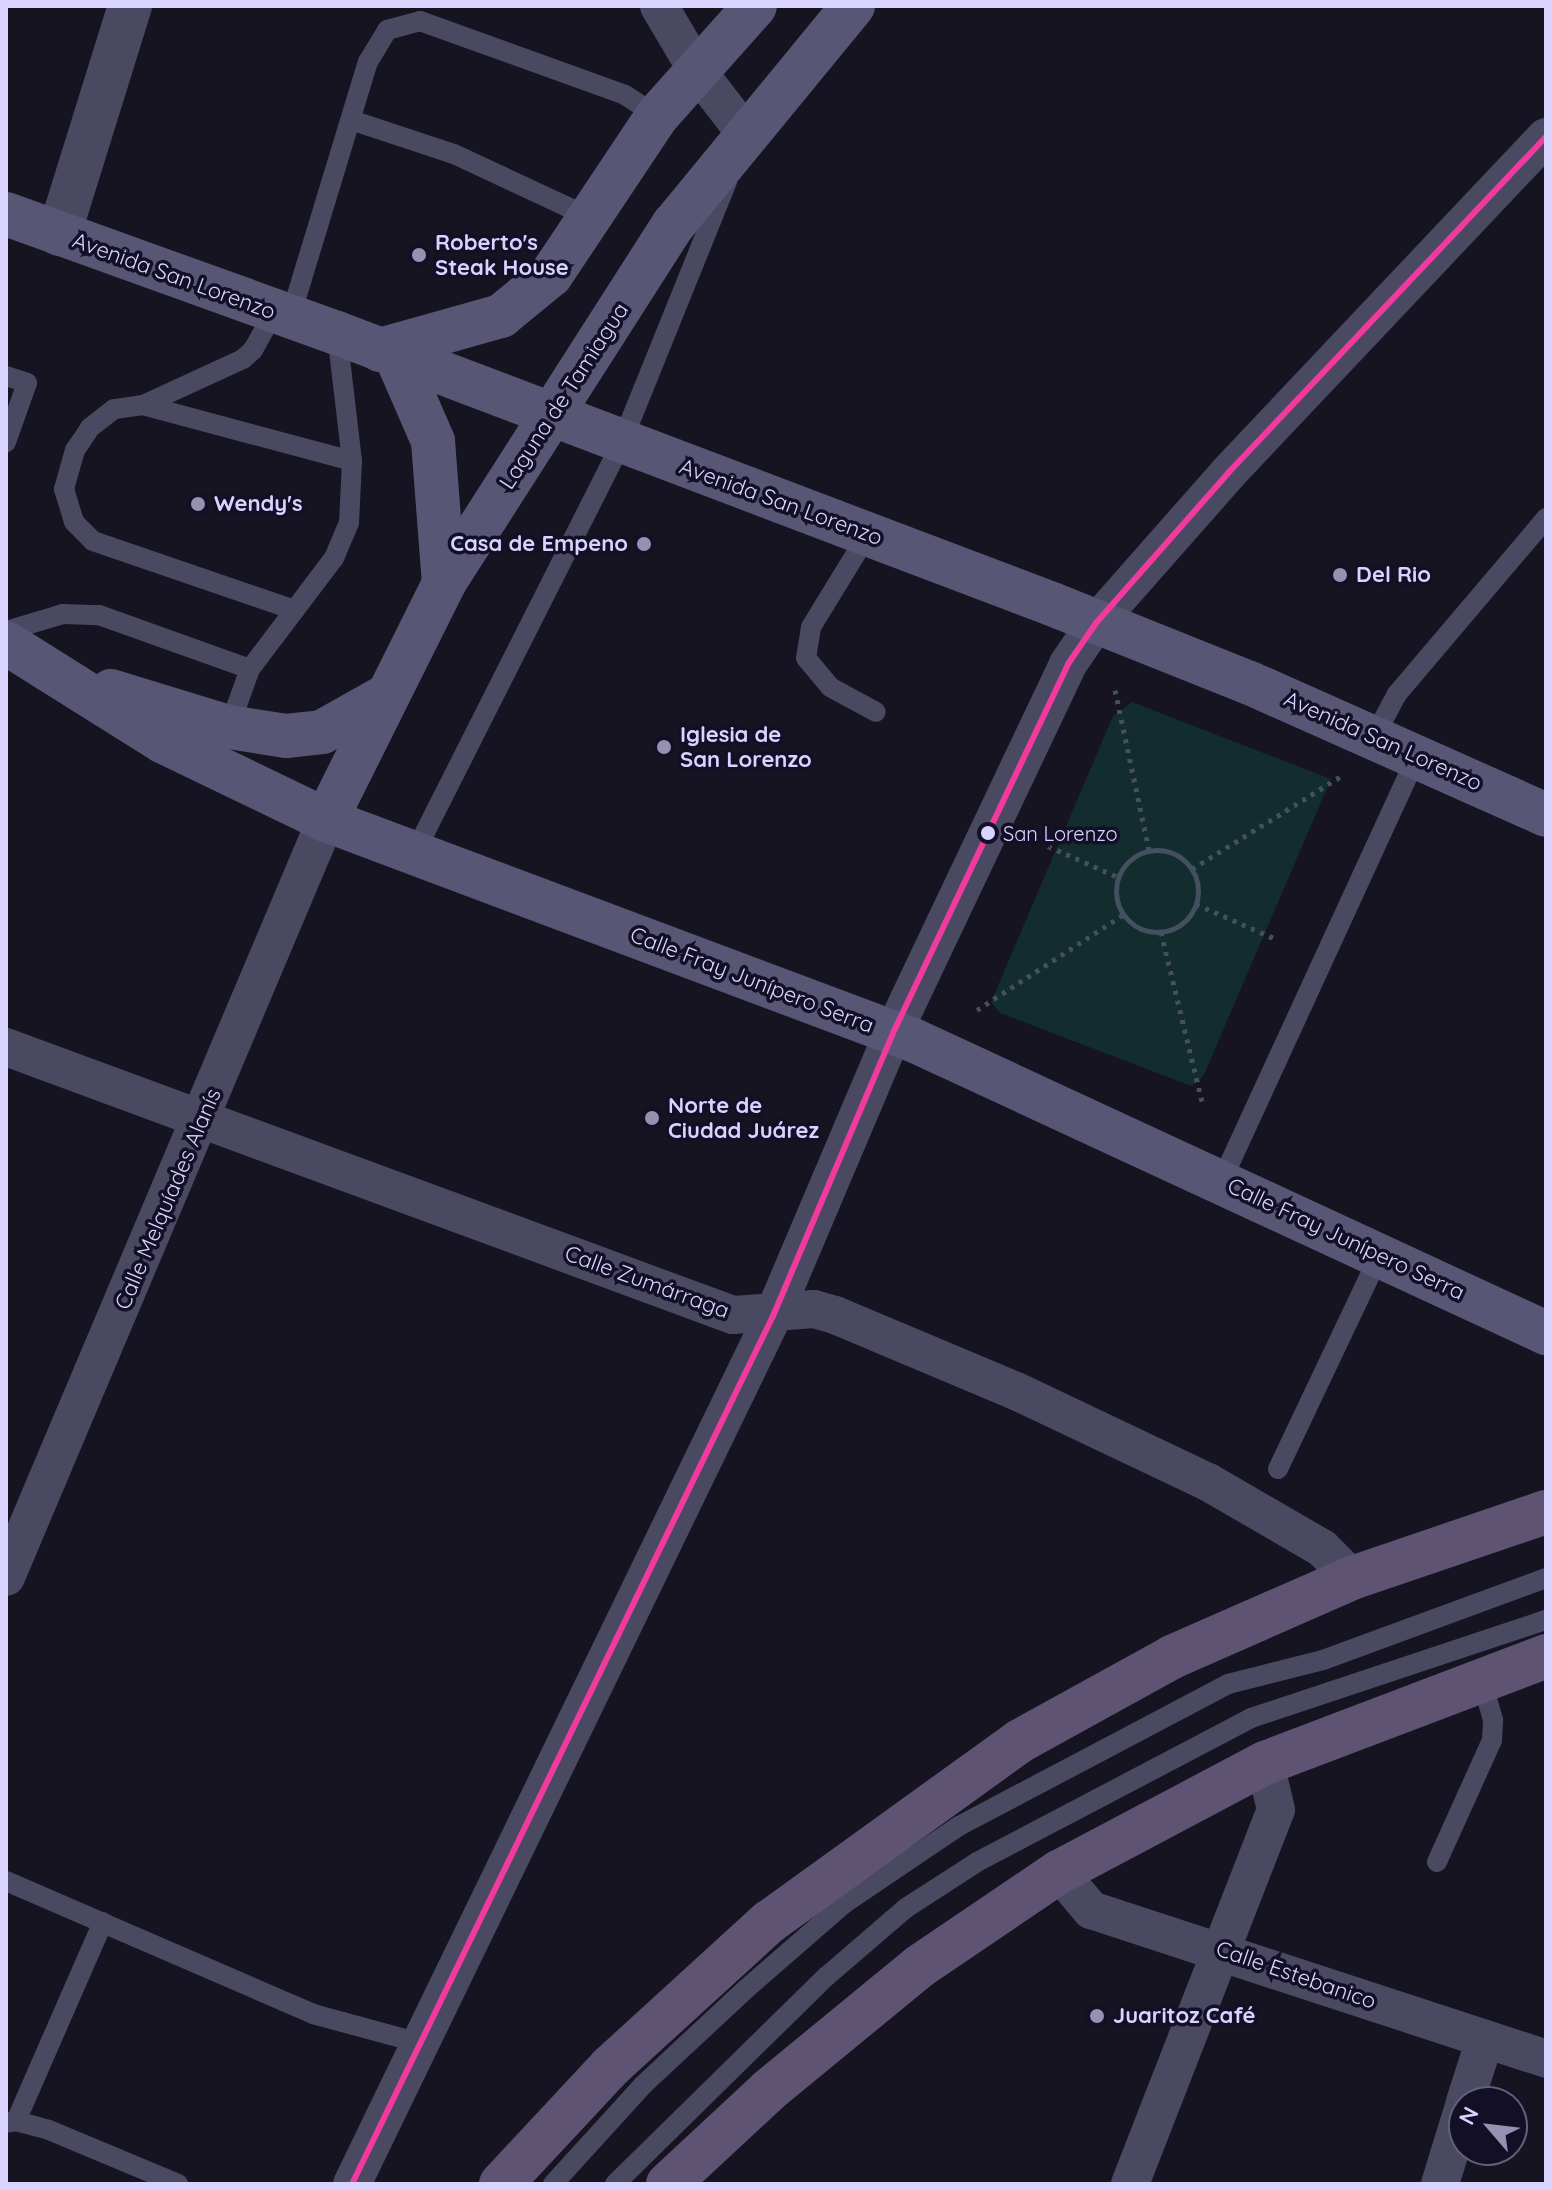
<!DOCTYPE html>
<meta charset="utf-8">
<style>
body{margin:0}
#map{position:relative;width:1552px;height:2190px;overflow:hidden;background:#161421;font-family:Quicksand,sans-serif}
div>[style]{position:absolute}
.green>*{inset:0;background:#132c2d}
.path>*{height:5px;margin-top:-2.5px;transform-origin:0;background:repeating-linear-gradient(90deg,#44505f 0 4px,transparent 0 10px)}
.path>.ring{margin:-2.5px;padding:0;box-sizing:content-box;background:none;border:5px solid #44505f;border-radius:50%}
.service>*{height:20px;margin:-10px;padding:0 10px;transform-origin:10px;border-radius:10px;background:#4a4962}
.minor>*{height:38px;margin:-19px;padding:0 19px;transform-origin:19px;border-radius:19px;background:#4a4962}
.tertiary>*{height:44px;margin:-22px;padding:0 22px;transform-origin:22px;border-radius:22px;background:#4a4962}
.secondary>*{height:44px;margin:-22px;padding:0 22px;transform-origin:22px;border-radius:22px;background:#575674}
.primary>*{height:44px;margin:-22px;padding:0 22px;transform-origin:22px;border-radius:22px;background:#5e5373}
.bus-1>*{height:6px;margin:-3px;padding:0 3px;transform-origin:3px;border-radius:3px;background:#f13a9d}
.dots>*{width:22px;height:22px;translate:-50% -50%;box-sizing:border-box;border:4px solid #130f26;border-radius:50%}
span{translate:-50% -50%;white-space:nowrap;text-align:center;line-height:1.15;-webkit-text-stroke:7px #130f26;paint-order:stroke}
.bus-label{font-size:20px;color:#d9d4ff}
.left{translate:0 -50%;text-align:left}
.poi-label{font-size:22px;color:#d9d4ff;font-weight:700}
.right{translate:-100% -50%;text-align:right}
.street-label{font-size:22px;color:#d9d4ff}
.frame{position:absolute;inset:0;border:8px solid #d9d4ff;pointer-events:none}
.north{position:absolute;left:1448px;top:2086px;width:80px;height:80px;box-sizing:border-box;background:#130f26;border:2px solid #625e7d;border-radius:50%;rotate:298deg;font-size:22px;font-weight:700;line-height:32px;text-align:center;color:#d9d4ff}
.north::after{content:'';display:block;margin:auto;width:28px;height:36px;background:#9591b1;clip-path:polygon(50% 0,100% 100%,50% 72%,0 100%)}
</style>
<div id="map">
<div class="green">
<div style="clip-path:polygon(1132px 702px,1331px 779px,1203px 1077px,1191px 1086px,1000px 1013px,991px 1002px,1113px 716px)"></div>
</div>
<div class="path">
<div style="left:1115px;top:690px;width:164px;rotate:78deg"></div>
<div style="left:1048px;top:846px;width:77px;rotate:23.9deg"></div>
<div class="ring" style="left:1116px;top:850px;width:77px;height:77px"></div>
<div style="left:1192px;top:869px;width:178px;rotate:-31.9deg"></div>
<div style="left:1196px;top:904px;width:85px;rotate:23.6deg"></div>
<div style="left:1161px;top:932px;width:178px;rotate:76.4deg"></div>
<div style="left:977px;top:1010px;width:174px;rotate:-33.1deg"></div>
</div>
<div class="service">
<div style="left:354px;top:121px;width:105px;rotate:18.3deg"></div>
<div style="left:454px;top:154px;width:151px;rotate:25deg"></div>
<div style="left:274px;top:312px;width:43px;rotate:118.9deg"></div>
<div style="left:253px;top:350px;width:13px;rotate:138deg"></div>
<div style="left:243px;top:359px;width:110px;rotate:155.3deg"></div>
<div style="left:143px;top:405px;width:29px;rotate:172deg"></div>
<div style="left:114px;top:409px;width:31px;rotate:142deg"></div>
<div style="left:90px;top:428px;width:27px;rotate:124deg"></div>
<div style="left:75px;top:450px;width:41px;rotate:105.8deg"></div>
<div style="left:64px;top:489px;width:34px;rotate:73deg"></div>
<div style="left:74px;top:522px;width:27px;rotate:45deg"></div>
<div style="left:93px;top:541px;width:213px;rotate:18.9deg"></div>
<div style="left:290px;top:318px;width:268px;rotate:-73.1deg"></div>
<div style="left:368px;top:62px;width:37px;rotate:-59deg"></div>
<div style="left:387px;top:30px;width:34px;rotate:-15deg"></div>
<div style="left:420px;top:21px;width:218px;rotate:19.8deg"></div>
<div style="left:625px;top:95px;width:38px;rotate:33deg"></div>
<div style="left:6px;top:376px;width:22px;rotate:18deg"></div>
<div style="left:27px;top:383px;width:63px;rotate:109.6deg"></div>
<div style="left:143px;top:405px;width:216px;rotate:15deg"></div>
<div style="left:868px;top:534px;width:109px;rotate:121.5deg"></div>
<div style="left:811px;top:627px;width:31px;rotate:99deg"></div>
<div style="left:806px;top:658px;width:38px;rotate:50deg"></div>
<div style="left:830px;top:687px;width:52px;rotate:28.5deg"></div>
<div style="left:6px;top:631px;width:59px;rotate:-16.6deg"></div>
<div style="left:63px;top:614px;width:36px;rotate:2deg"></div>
<div style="left:99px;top:615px;width:160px;rotate:19.7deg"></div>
<div style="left:250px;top:669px;width:139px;rotate:-52.9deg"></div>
<div style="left:334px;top:558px;width:38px;rotate:-67deg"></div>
<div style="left:349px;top:523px;width:62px;rotate:-87.2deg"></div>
<div style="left:352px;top:461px;width:129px;rotate:-96.7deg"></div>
<div style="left:229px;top:727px;width:62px;rotate:-70.1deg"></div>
<div style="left:1374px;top:737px;width:49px;rotate:-61.9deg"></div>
<div style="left:1397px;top:694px;width:231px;rotate:-49.7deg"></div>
<div style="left:415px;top:852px;width:457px;rotate:-63.2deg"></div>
<div style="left:621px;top:444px;width:283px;rotate:-68deg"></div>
<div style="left:1222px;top:1180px;width:467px;rotate:-65.3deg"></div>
<div style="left:1278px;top:1469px;width:238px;rotate:-64.6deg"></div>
<div style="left:1437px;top:1862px;width:134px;rotate:-65.7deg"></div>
<div style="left:1492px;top:1740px;width:20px;rotate:-87deg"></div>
<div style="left:1493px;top:1720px;width:45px;rotate:-105.6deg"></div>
<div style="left:6px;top:1881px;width:335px;rotate:23.4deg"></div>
<div style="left:313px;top:2014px;width:111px;rotate:15.2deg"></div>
<div style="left:16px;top:2121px;width:217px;rotate:-66.4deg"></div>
<div style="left:6px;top:2123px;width:10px;rotate:-11deg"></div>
<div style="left:16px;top:2121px;width:34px;rotate:15deg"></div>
<div style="left:49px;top:2130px;width:140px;rotate:22.7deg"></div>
<div style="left:553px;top:2184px;width:134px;rotate:-47.7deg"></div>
<div style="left:643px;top:2085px;width:141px;rotate:-43deg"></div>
<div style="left:746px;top:1989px;width:131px;rotate:-41deg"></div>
<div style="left:845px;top:1903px;width:138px;rotate:-34deg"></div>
<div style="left:959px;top:1826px;width:304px;rotate:-27.8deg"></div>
<div style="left:1228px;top:1684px;width:98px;rotate:-14.2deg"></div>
<div style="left:1323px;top:1660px;width:238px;rotate:-20.2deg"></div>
<div style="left:615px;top:2184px;width:297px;rotate:-44.5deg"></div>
<div style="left:827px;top:1976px;width:104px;rotate:-40.7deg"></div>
<div style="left:906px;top:1908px;width:85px;rotate:-32.9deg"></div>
<div style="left:977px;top:1862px;width:310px;rotate:-27.7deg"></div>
<div style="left:1251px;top:1718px;width:311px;rotate:-18.4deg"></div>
</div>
<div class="minor">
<div style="left:659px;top:6px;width:77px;rotate:59.4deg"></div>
<div style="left:698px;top:72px;width:78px;rotate:52.3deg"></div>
<div style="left:6px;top:1047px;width:775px;rotate:20.24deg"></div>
<div style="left:733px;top:1315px;width:81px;rotate:-4.2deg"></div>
<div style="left:814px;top:1309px;width:22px;rotate:16deg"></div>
<div style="left:835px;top:1315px;width:196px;rotate:22.8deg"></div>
<div style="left:1016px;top:1391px;width:212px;rotate:25.4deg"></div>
<div style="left:1208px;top:1482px;width:132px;rotate:30.1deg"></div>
<div style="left:1322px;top:1548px;width:42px;rotate:45deg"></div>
<div style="left:6px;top:1577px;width:822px;rotate:-67.09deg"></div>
<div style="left:1059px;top:1872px;width:50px;rotate:49.9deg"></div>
<div style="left:1091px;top:1910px;width:479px;rotate:18.1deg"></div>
<div style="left:1465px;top:2102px;width:66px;rotate:-72.4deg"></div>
<div style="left:352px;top:2184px;width:965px;rotate:-64.13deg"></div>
<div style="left:773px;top:1316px;width:307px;rotate:-67deg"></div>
<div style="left:893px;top:1033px;width:408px;rotate:-64.6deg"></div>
<div style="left:1068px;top:664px;width:50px;rotate:-55.7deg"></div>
<div style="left:1096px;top:623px;width:201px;rotate:-48.6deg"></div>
<div style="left:1229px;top:472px;width:461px;rotate:-46.6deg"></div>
<div style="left:1130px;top:2184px;width:401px;rotate:-68.7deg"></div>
<div style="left:1276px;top:1810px;width:48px;rotate:-103.2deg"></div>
<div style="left:1440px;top:2184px;width:82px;rotate:-72.9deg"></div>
</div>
<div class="tertiary">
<div style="left:59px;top:234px;width:239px;rotate:-72.7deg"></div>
</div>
<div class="secondary">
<div style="left:6px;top:214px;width:352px;rotate:19.8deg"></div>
<div style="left:337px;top:333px;width:765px;rotate:20.76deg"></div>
<div style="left:1052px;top:604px;width:213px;rotate:21.8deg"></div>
<div style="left:1250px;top:683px;width:324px;rotate:24deg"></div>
<div style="left:380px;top:350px;width:126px;rotate:-15.7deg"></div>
<div style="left:501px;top:316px;width:65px;rotate:-39.4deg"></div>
<div style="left:551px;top:275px;width:191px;rotate:-56.3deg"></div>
<div style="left:657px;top:116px;width:147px;rotate:-48.3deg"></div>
<div style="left:396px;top:356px;width:93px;rotate:66.5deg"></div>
<div style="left:433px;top:441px;width:142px;rotate:85.6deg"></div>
<div style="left:6px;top:643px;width:186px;rotate:32.1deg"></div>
<div style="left:164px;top:742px;width:180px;rotate:25.7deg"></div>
<div style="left:326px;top:820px;width:627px;rotate:20.55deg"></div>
<div style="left:913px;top:1040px;width:698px;rotate:24.84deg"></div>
<div style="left:111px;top:691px;width:123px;rotate:17deg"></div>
<div style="left:229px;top:727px;width:58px;rotate:9deg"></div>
<div style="left:286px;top:736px;width:36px;rotate:-6deg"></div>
<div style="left:322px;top:732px;width:71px;rotate:-29.4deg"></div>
<div style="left:326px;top:820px;width:265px;rotate:-63.5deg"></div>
<div style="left:444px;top:583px;width:426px;rotate:-57.4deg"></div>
<div style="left:674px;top:224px;width:282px;rotate:-50.6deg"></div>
</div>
<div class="primary">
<div style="left:501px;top:2184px;width:160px;rotate:-47deg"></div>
<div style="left:610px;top:2067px;width:215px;rotate:-42.4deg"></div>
<div style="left:769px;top:1922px;width:309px;rotate:-35.8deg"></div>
<div style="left:1020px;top:1741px;width:174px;rotate:-28.9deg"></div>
<div style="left:1172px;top:1657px;width:197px;rotate:-23.7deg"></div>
<div style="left:1352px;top:1578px;width:205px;rotate:-18.8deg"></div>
<div style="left:668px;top:2184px;width:138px;rotate:-42.9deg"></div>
<div style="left:769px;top:2090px;width:195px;rotate:-39.4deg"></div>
<div style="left:920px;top:1966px;width:168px;rotate:-34.1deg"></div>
<div style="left:1059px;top:1872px;width:233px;rotate:-27.9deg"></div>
<div style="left:1265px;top:1763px;width:301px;rotate:-20.8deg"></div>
</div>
<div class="bus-1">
<div style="left:352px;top:2184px;width:965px;rotate:-64.13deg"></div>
<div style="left:773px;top:1316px;width:307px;rotate:-67deg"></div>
<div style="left:893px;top:1033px;width:408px;rotate:-64.6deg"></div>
<div style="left:1068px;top:664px;width:50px;rotate:-55.7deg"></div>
<div style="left:1096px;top:623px;width:201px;rotate:-48.6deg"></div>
<div style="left:1229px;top:472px;width:461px;rotate:-46.6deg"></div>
</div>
<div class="dots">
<div style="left:419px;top:255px;background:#9591b1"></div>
<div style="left:198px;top:504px;background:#9591b1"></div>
<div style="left:644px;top:544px;background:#9591b1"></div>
<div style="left:1340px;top:575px;background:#9591b1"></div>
<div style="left:664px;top:747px;background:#9591b1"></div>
<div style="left:988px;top:833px;background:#d9d4ff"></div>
<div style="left:652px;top:1118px;background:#9591b1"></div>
<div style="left:1097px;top:2016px;background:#9591b1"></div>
</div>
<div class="bus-label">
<span class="left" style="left:1003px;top:833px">San Lorenzo</span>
</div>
<div class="poi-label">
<span class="left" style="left:435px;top:255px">Roberto's<br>Steak House</span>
<span class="left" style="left:214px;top:504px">Wendy's</span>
<span class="right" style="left:628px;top:544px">Casa de Empeno</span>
<span class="left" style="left:1356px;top:575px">Del Rio</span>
<span class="left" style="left:680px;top:747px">Iglesia de<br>San Lorenzo</span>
<span class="left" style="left:668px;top:1118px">Norte de<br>Ciudad Juárez</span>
<span class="left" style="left:1113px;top:2016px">Juaritoz Café</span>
</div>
<div class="street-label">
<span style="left:174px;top:276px;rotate:20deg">Avenida San Lorenzo</span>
<span style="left:564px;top:396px;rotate:-57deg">Laguna de Tamiagua</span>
<span style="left:781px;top:502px;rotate:20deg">Avenida San Lorenzo</span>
<span style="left:1383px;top:741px;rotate:24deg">Avenida San Lorenzo</span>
<span style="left:752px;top:980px;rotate:21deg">Calle Fray Junípero Serra</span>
<span style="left:168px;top:1199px;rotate:-67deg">Calle Melquíades Alanís</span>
<span style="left:1346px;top:1239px;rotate:25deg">Calle Fray Junípero Serra</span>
<span style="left:647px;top:1282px;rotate:20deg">Calle Zumárraga</span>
<span style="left:1296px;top:1975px;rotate:19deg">Calle Estebanico</span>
</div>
<div class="frame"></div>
<div class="north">N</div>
</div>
